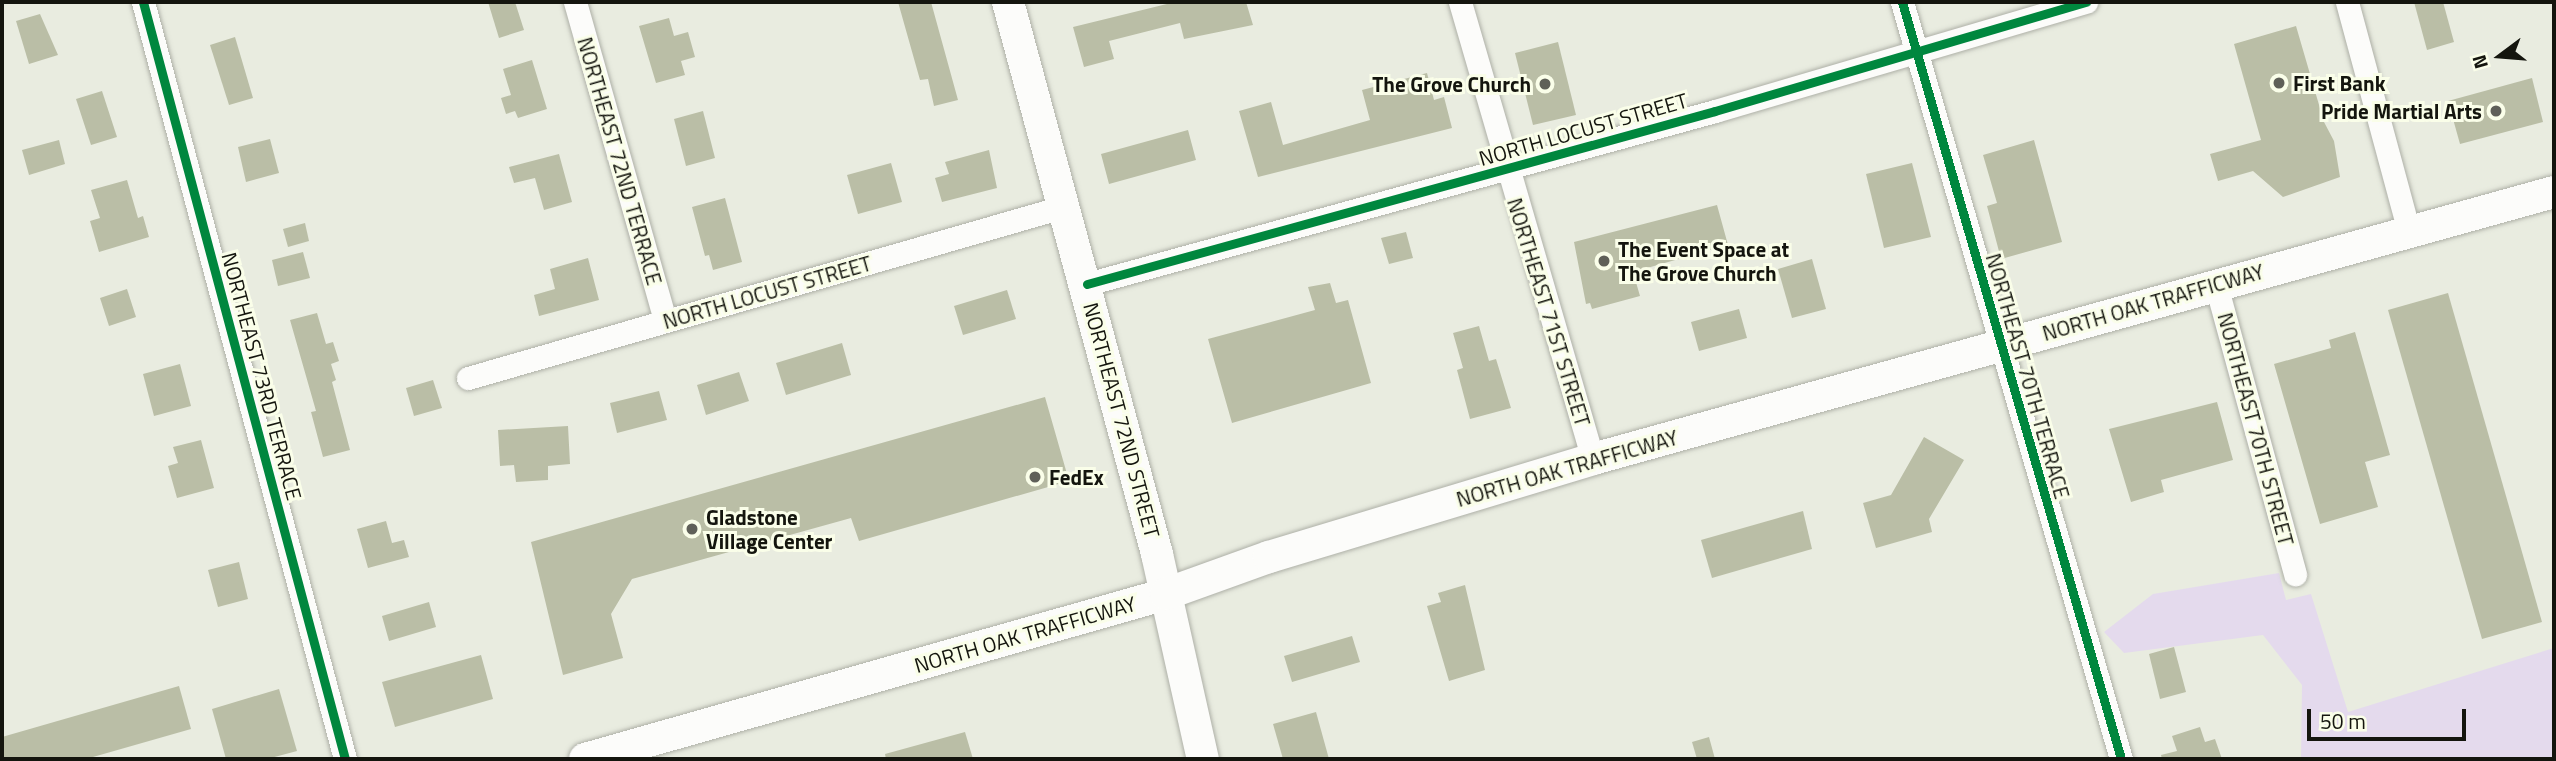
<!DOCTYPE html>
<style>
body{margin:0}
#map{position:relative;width:2556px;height:761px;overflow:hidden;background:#e9ece0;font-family:"Titillium Web",sans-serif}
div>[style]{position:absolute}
.green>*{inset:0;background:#e4daed}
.building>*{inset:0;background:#babea6}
.roads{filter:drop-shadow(0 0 2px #aeb0a7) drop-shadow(0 0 2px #aeb0a7)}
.minor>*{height:23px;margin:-11.5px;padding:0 11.5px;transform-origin:11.5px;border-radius:11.5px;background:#fcfcfa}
.secondary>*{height:32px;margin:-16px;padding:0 16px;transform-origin:16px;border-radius:16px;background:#fcfcfa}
.cycleway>*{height:9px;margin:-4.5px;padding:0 4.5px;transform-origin:4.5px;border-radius:4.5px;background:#00873e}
.dots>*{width:19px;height:19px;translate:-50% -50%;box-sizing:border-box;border:4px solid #fafee9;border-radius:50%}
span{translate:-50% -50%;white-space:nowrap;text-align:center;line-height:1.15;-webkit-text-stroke:6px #fafee9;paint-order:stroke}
.poi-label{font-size:21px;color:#14150e;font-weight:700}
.left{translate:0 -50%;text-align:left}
.right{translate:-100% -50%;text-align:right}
.street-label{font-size:21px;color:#14150e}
.frame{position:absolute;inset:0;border:4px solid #14150e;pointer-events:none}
.north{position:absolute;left:2465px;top:21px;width:70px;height:70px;-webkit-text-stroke:5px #fafee9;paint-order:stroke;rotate:254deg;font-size:19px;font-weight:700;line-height:28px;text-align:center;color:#14150e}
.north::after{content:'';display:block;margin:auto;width:24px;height:32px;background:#14150e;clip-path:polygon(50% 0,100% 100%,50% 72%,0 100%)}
.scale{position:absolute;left:2307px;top:709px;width:159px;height:32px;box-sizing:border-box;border:4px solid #14150e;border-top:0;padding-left:9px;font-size:21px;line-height:24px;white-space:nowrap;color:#14150e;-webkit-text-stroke:5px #fafee9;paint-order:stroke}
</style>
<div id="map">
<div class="green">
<div style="clip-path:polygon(2279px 573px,2286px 600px,2311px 594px,2348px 712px,2554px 648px,2554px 759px,2301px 759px,2302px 685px,2263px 635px,2124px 653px,2104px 632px,2153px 594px)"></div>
</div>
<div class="building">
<div style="clip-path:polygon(488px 2px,515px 2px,524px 30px,499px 38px)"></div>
<div style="clip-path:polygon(898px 2px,931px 2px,958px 100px,934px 106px,928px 79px,920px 80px)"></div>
<div style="clip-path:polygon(1175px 2px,1246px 2px,1253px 25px,1184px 39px,1180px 23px,1109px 41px,1114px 59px,1084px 67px,1073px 27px)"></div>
<div style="clip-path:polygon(2414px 2px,2443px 2px,2454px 42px,2427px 50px)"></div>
<div style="clip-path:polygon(40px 14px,58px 55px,29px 64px,16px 21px)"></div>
<div style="clip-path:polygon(669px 18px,674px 36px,688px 32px,695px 57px,681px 61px,685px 75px,656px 83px,639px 26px)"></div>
<div style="clip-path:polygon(2296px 26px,2324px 122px,2334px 141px,2340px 177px,2283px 197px,2253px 171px,2218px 181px,2210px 154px,2261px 140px,2234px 44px)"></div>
<div style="clip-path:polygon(235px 37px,253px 98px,229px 105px,210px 45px)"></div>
<div style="clip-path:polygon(1558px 42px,1576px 115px,1533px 125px,1515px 53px)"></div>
<div style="clip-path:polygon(532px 60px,547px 109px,518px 118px,515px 111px,506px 114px,501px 98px,511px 95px,503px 69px)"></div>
<div style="clip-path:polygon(1427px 73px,1434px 100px,1444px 97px,1452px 128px,1258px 177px,1239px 111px,1271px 102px,1283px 145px,1370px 120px,1362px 90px)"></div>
<div style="clip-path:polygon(2532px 78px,2543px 122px,2460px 144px,2448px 101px)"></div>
<div style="clip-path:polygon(102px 91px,117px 137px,91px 145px,76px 99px)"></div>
<div style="clip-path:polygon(703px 111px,715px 158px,686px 166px,674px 119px)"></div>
<div style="clip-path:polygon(1188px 130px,1196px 160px,1109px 184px,1101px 154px)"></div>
<div style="clip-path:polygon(270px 139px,279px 173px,246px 182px,238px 147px)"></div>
<div style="clip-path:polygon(59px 140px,65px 164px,29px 175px,22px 150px)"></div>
<div style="clip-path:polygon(2034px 140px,2062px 242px,2001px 259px,1987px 206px,1997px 203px,1983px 155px)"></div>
<div style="clip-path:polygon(989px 150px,997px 188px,942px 202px,935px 178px,949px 174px,945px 162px)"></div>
<div style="clip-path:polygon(559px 154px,572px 202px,544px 210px,535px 178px,514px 183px,509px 167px)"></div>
<div style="clip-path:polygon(891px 163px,902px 202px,858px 214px,847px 175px)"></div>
<div style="clip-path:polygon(1912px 163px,1931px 237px,1884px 248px,1866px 174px)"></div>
<div style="clip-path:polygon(127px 180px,138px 218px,143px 216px,149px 237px,99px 252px,90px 221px,100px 218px,91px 190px)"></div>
<div style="clip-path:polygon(725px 198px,742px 262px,713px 270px,709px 255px,705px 256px,692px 207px)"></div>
<div style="clip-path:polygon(1717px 205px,1728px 245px,1633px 272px,1640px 296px,1592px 309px,1590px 303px,1586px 304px,1574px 242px)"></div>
<div style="clip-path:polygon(305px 223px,309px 241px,288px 247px,283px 229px)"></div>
<div style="clip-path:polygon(1406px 232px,1413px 258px,1389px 264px,1381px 238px)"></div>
<div style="clip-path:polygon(303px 252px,310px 278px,278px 286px,272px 260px)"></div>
<div style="clip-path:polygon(588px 258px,599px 300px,539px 316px,534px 295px,555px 289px,550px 269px)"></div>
<div style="clip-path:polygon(1812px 259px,1826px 309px,1792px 318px,1778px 269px)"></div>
<div style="clip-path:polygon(1330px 283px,1336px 303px,1348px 300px,1371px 383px,1232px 423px,1208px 339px,1315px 310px,1308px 287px)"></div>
<div style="clip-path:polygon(127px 289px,136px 317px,109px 326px,100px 298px)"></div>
<div style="clip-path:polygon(1007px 290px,1016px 319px,963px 335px,954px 306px)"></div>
<div style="clip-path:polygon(2448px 293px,2542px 622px,2482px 639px,2388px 310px)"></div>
<div style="clip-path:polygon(1739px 309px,1747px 338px,1699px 351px,1691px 322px)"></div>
<div style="clip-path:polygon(317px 313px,326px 344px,333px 342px,339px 361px,331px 364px,336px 380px,332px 382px,350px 450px,323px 457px,311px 412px,316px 411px,290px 320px)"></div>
<div style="clip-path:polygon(1479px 326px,1489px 361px,1496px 359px,1511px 408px,1470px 419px,1457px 370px,1463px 368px,1453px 333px)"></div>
<div style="clip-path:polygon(2355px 332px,2390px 455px,2365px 462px,2378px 507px,2320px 524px,2274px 364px,2331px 348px,2329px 340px)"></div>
<div style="clip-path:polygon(842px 343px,851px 375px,786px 395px,776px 363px)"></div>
<div style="clip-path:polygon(180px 364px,191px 406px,154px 416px,143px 374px)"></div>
<div style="clip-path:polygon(739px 372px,749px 401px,706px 415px,697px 385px)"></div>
<div style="clip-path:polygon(433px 380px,442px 408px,414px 416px,406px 388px)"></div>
<div style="clip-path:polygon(659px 391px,667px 420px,617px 433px,610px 403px)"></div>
<div style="clip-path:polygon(1045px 397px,1069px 481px,859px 541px,851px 518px,632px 579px,611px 614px,623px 658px,563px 675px,531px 542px)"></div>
<div style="clip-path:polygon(2217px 402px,2233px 460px,2161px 480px,2164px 492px,2131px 502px,2109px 429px)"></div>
<div style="clip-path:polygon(568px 426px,570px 464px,548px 466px,548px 480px,516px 482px,514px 465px,500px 466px,498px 430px)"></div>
<div style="clip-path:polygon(1924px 437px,1964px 460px,1929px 519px,1932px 532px,1876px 548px,1863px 503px,1891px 495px)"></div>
<div style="clip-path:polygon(201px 440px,214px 488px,177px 498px,168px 466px,178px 463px,173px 447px)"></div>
<div style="clip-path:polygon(1803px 511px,1812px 549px,1712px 578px,1701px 540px)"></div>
<div style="clip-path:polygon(386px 521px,392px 543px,404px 540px,409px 557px,368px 568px,357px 529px)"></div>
<div style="clip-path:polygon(239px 562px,248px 599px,218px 607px,208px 570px)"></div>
<div style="clip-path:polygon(1465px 585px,1485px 670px,1449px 681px,1427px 606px,1441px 602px,1438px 593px)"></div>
<div style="clip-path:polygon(429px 602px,436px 627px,389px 641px,382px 616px)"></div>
<div style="clip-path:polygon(1352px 636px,1360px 662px,1292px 682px,1284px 656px)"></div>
<div style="clip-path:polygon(2174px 647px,2186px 692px,2160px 699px,2149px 654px)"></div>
<div style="clip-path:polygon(481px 655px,493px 699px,395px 727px,382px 682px)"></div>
<div style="clip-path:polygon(179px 686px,191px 729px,86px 759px,2px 759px,2px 737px)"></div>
<div style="clip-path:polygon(279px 689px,297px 751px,267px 759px,226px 759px,212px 709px)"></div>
<div style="clip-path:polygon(1316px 712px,1329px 759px,1283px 759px,1273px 724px)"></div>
<div style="clip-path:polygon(2200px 727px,2205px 742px,2215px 739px,2222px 759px,2162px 759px,2161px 755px,2177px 751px,2172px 736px)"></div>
<div style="clip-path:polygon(965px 732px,973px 759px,886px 759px,885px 754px)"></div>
<div style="clip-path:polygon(1709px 737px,1715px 759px,1697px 759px,1692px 742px)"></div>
</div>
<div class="roads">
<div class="minor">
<div style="left:143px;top:2px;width:783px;rotate:75.06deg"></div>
<div style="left:575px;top:2px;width:331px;rotate:74.2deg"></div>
<div style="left:1460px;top:2px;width:476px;rotate:73.8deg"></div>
<div style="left:1902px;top:2px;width:788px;rotate:73.86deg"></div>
<div style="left:2347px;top:2px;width:237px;rotate:74.9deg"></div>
<div style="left:1087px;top:284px;width:651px;rotate:-15.4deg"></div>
<div style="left:1715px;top:111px;width:387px;rotate:-16.4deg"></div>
<div style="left:2216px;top:285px;width:300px;rotate:74.7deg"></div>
<div style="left:468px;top:378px;width:622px;rotate:-16.05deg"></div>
</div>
<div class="secondary">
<div style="left:1008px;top:2px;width:572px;rotate:74.89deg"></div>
<div style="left:1157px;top:554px;width:210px;rotate:77.4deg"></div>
<div style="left:585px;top:759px;width:604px;rotate:-15.85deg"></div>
<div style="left:1166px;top:594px;width:109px;rotate:-19.8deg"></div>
<div style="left:1269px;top:557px;width:338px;rotate:-16.8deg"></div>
<div style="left:1593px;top:459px;width:997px;rotate:-15.53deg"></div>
</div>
</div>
<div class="cycleway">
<div style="left:143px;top:2px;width:783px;rotate:75.06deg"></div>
<div style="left:1902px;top:2px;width:788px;rotate:73.86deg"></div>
<div style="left:1087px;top:284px;width:651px;rotate:-15.4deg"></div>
<div style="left:1715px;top:111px;width:387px;rotate:-16.4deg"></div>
</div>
<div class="dots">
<div style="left:2279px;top:83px;background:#5f6058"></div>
<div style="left:1545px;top:84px;background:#5f6058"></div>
<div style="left:2496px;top:111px;background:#5f6058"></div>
<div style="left:1604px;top:261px;background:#5f6058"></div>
<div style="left:1035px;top:477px;background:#5f6058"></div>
<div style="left:692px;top:529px;background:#5f6058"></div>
</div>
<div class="poi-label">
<span class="left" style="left:2293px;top:83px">First Bank</span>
<span class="right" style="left:1531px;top:84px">The Grove Church</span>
<span class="right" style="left:2482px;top:111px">Pride Martial Arts</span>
<span class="left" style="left:1618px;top:261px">The Event Space at<br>The Grove Church</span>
<span class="left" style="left:1049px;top:477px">FedEx</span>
<span class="left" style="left:706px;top:529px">Gladstone<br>Village Center</span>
</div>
<div class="street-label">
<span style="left:1583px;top:129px;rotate:-16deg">NORTH LOCUST STREET</span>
<span style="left:620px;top:161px;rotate:74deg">NORTHEAST 72ND TERRACE</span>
<span style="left:767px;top:292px;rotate:-16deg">NORTH LOCUST STREET</span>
<span style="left:2153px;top:302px;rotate:-16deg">NORTH OAK TRAFFICWAY</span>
<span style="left:1549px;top:312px;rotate:73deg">NORTHEAST 71ST STREET</span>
<span style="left:262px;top:376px;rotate:75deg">NORTHEAST 73RD TERRACE</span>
<span style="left:2028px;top:376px;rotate:74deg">NORTHEAST 70TH TERRACE</span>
<span style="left:1122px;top:420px;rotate:75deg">NORTHEAST 72ND STREET</span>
<span style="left:2256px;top:429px;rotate:75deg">NORTHEAST 70TH STREET</span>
<span style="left:1567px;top:468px;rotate:-16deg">NORTH OAK TRAFFICWAY</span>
<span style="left:1025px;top:634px;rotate:-16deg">NORTH OAK TRAFFICWAY</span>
</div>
<div class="frame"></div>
<div class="north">N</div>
<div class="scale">50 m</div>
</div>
